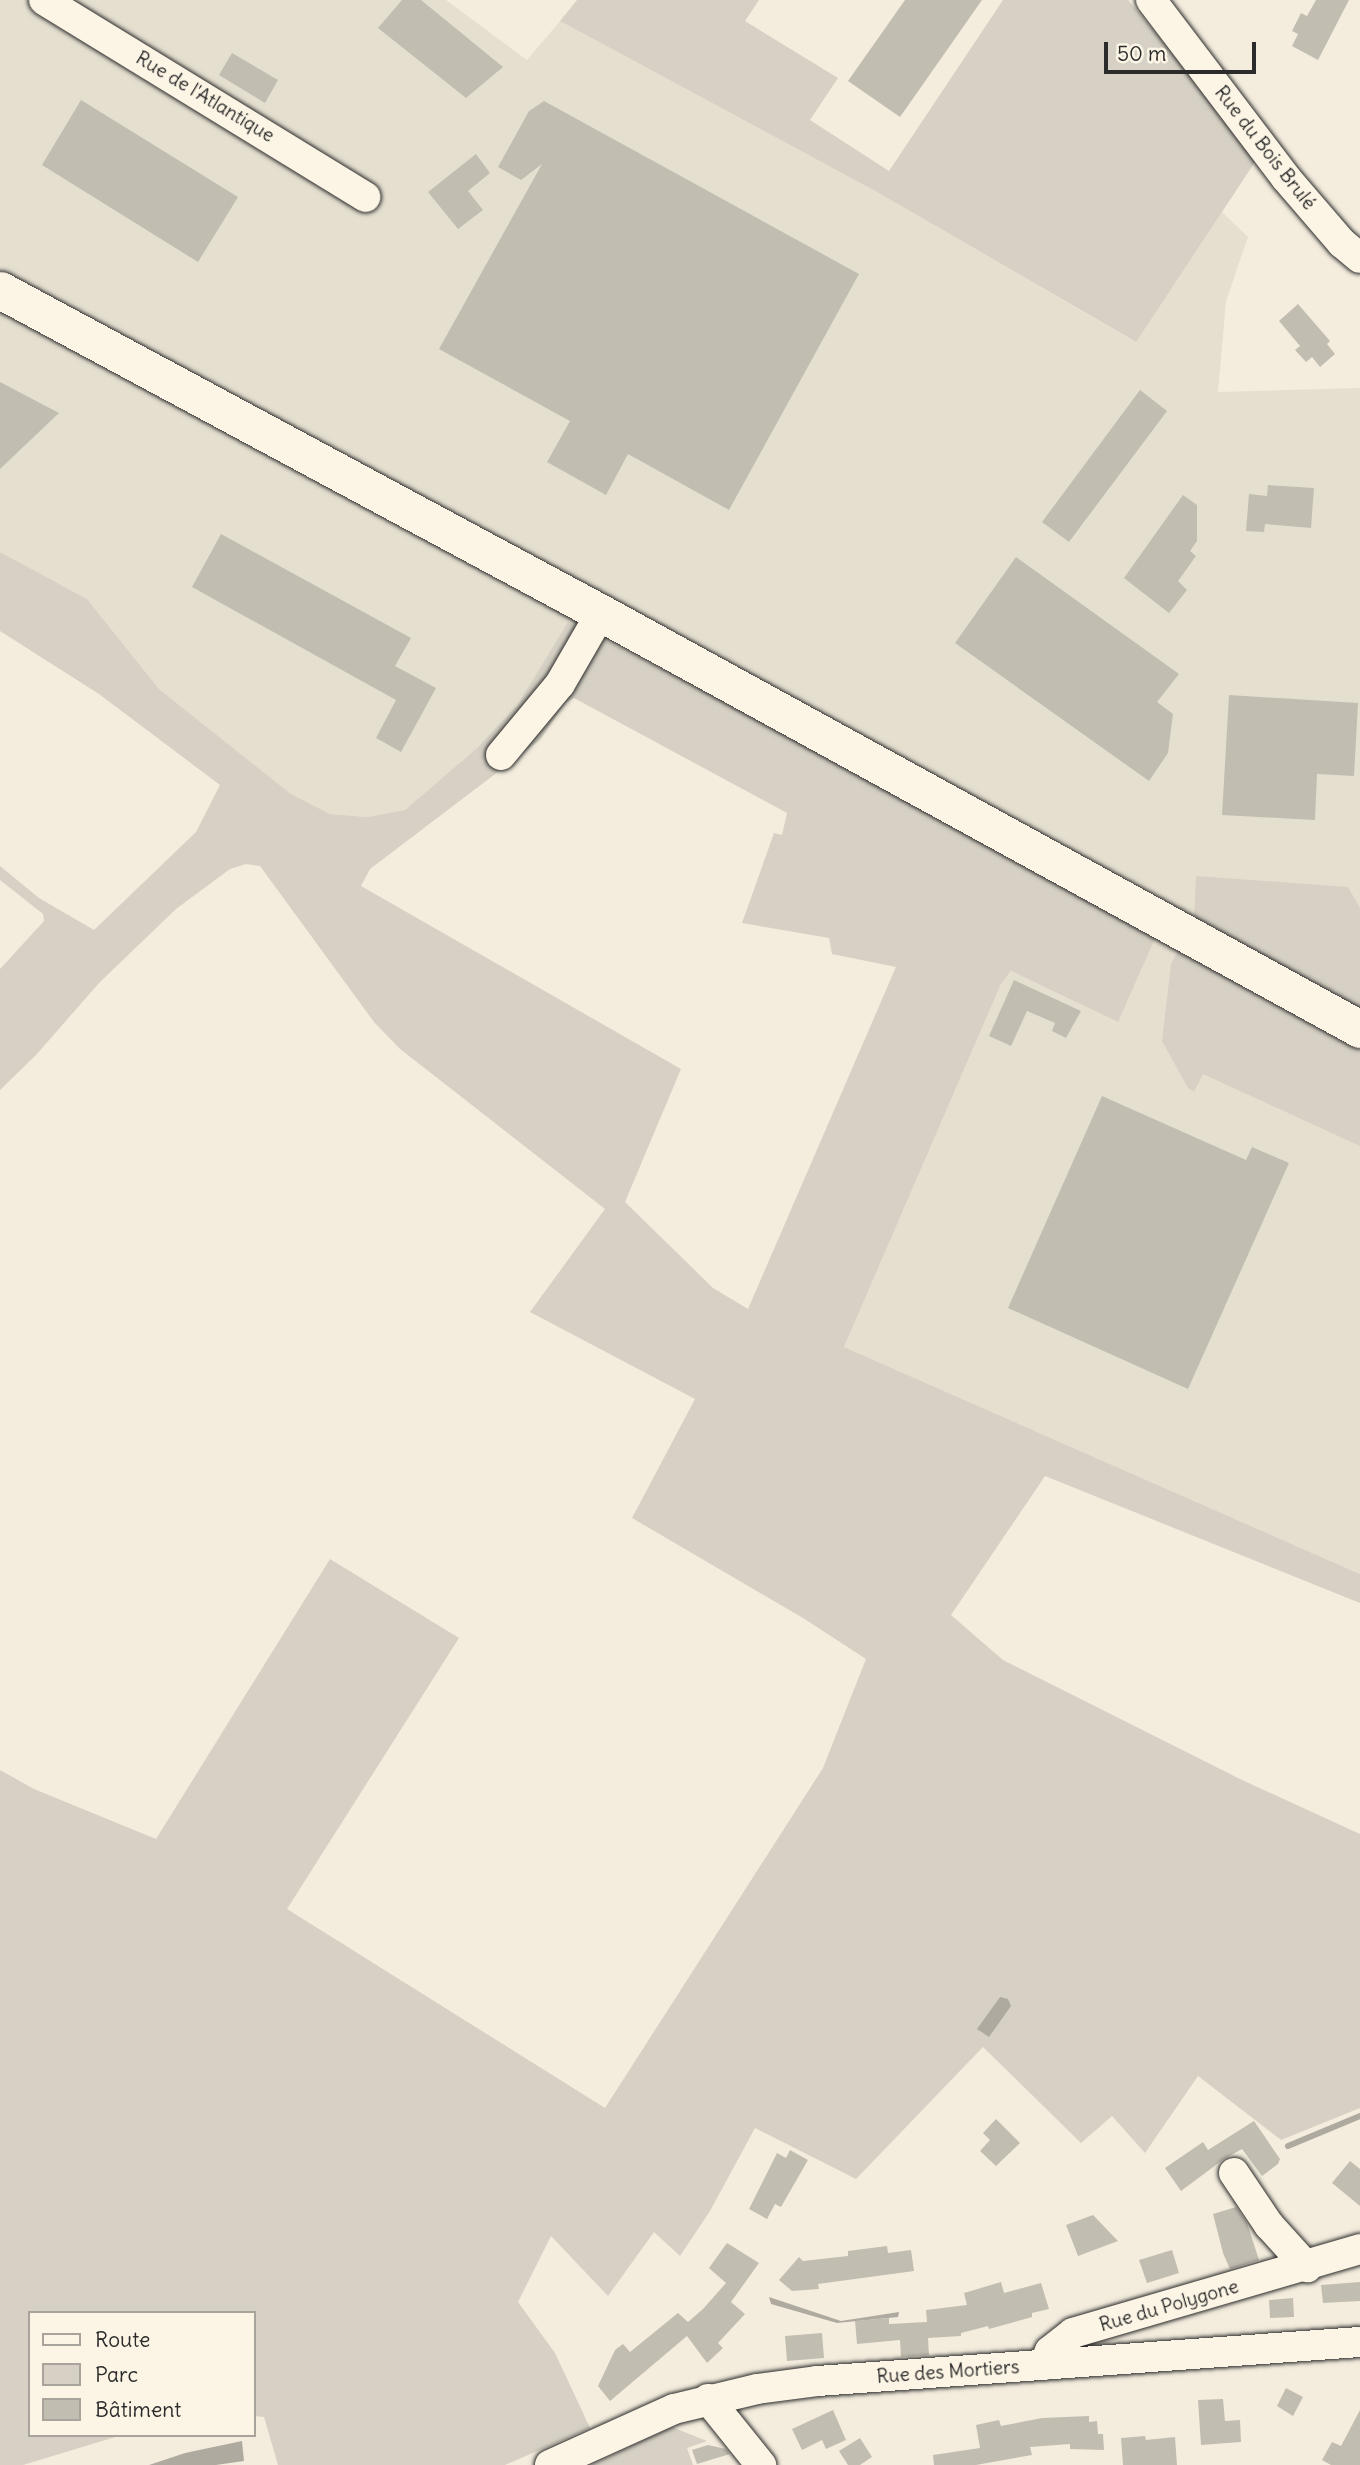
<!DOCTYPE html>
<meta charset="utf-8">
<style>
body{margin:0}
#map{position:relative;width:1360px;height:2465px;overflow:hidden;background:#f4edde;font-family:Delius,sans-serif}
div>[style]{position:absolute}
.built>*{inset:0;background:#e5dfd0}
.green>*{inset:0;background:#d6d1c4}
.water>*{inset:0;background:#afaaa0}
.stream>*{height:6px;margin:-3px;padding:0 3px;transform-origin:3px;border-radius:3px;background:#afaaa0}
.building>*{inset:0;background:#c2bdb1}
.roads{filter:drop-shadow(0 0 2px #2b2b2b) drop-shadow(0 0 2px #2b2b2b)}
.minor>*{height:30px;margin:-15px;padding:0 15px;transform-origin:15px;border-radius:15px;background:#fcf5e5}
.major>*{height:37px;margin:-18.5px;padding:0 18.5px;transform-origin:18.5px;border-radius:18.5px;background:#fcf5e5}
span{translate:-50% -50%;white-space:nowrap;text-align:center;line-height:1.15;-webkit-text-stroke:6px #fcf5e5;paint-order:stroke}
.street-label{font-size:19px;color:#2b2b2b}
.legend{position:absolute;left:28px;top:2311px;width:228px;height:126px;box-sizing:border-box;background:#fcf5e5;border:2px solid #a8a49b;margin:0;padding:9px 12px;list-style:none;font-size:21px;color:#2b2b2b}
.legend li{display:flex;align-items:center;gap:14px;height:35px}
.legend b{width:35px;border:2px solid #a8a49b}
.scale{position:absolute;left:1104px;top:42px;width:152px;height:32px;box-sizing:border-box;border:4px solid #2b2b2b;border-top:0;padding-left:9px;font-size:21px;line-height:24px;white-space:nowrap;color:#2b2b2b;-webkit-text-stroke:5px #fcf5e5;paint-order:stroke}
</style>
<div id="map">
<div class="built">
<div style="clip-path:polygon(0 0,446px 0,527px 60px,560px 21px,877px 192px,1135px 342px,1222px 212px,1248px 237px,1226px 301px,1218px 392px,1360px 388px,1360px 1574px,844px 1347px,1001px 984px,1011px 971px,1118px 1022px,569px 622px,518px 704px,477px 748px,405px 810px,367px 817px,330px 814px,291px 794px,159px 689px,87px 599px,0 552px)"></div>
</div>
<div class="green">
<div style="clip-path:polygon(577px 0,759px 0,745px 21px,838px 78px,810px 120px,889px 171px,1003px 0,1128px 0,1259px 156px,1136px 342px,877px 192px,560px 21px)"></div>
<div style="clip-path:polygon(evenodd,0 552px,87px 599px,159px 689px,291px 794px,330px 814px,367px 817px,405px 810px,477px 748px,518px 704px,568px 622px,721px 699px,1157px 934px,1118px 1022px,1011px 971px,1001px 984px,844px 1347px,1360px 1574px,1360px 1603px,1045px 1476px,951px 1615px,1003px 1660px,1240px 1779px,1360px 1834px,1360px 2108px,1281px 2140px,1198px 2076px,1145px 2153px,1112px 2116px,1081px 2143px,983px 2047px,856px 2179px,755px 2128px,710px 2211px,680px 2256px,654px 2232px,608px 2296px,551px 2236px,518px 2302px,555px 2353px,590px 2428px,505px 2465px,278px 2465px,264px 2417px,254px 2416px,254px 2313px,30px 2313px,30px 2435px,122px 2435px,23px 2465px,0 2465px,0 1770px,34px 1789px,156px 1839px,330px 1559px,459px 1638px,287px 1909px,605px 2108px,823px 1768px,866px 1659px,803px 1618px,632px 1518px,695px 1399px,530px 1312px,605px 1209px,400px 1049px,374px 1022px,260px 866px,246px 864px,230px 869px,176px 909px,99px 983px,36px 1055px,0 1090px,0 969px,44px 921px,43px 914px,0 880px,0 866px,39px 898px,94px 930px,196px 832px,220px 785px,99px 694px,0 631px,0 552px,574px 698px,787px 813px,782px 835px,774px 833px,742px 923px,829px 938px,832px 954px,896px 967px,748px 1309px,713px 1288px,625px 1202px,681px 1069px,361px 886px,370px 869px,540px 740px,565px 703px,574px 698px)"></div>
<div style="clip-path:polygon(1196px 876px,1348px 887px,1360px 908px,1360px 1010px,1194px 920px)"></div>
<div style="clip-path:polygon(1178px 950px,1360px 1052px,1360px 1146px,1203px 1074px,1194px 1092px,1188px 1088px,1162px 1041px,1171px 964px)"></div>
<div style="clip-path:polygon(672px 2427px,707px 2441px,687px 2448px,693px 2465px,591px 2465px)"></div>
</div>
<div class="water">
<div style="clip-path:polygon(1000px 1997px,1008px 1999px,1011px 2006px,989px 2037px,977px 2029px)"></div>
<div style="clip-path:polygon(769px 2297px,841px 2321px,899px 2312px,898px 2317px,837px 2323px,771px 2304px)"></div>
<div style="clip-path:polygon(242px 2441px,244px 2461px,216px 2465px,149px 2465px,185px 2453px)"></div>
</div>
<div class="stream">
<div style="left:1288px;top:2146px;width:78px;rotate:-22.6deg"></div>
</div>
<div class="building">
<div style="clip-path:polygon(402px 0,421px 0,503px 67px,466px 98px,378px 28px)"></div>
<div style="clip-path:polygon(905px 0,982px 0,900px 117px,848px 81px)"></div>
<div style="clip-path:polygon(1316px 0,1349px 0,1318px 60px,1292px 46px,1298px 34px,1292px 31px,1301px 13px,1307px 16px)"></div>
<div style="clip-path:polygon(232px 53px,278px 80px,265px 103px,219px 75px)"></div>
<div style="clip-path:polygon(81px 100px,238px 197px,198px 262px,42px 165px)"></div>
<div style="clip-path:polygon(544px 101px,859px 274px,729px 510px,628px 454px,606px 495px,547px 462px,570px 421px,439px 349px,542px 164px,521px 180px,498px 167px,529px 111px)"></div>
<div style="clip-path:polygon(476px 154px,490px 173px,468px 191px,483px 210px,458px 229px,428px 192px)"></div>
<div style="clip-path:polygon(1298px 304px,1330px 341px,1327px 344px,1335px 354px,1320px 367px,1312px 357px,1306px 362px,1295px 350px,1300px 346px,1279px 321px)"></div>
<div style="clip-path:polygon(0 382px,59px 413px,0 469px)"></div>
<div style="clip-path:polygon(1140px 390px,1167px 411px,1069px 542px,1042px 522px)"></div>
<div style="clip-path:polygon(1268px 485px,1314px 488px,1311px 528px,1265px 524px,1264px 532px,1246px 531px,1249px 494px,1267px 496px)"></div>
<div style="clip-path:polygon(1183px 495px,1197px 505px,1197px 541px,1190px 551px,1196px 556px,1178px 581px,1187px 590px,1169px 613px,1124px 578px)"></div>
<div style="clip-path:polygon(221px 534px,411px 638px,395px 666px,436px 688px,401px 752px,376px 738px,396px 700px,192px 587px)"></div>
<div style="clip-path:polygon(1016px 557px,1179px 674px,1157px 702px,1173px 714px,1168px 753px,1149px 781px,955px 643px)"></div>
<div style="clip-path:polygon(1229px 695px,1358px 703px,1354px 776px,1317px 774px,1315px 820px,1222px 815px)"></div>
<div style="clip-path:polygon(1014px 980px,1081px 1011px,1066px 1038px,1052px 1031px,1055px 1023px,1027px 1011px,1011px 1046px,989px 1036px)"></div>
<div style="clip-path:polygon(1102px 1096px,1246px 1160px,1252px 1147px,1289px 1163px,1188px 1389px,1008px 1308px)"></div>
<div style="clip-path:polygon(996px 2119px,1020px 2143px,996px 2166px,980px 2151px,990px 2140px,983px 2133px)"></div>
<div style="clip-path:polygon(1254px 2121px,1280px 2159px,1278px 2164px,1262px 2176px,1242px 2149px,1224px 2159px,1181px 2191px,1165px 2168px,1203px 2142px,1208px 2150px)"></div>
<div style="clip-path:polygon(790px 2150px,808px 2160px,781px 2207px,775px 2204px,767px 2219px,749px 2209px,777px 2153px,786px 2158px)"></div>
<div style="clip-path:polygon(1350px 2161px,1360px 2169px,1360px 2206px,1332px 2183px)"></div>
<div style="clip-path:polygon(1236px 2207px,1247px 2223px,1259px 2260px,1230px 2269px,1223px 2253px,1213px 2214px)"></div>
<div style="clip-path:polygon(1093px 2215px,1118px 2241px,1078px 2256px,1066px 2225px)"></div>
<div style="clip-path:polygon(727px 2243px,759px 2263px,731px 2302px,745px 2314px,718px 2343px,723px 2348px,707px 2363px,687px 2336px,610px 2401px,598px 2386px,615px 2350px,623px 2344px,630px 2352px,678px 2313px,688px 2322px,703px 2309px,726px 2283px,709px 2268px)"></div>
<div style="clip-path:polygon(887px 2246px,888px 2253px,911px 2250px,914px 2271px,818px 2284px,819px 2289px,792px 2291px,779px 2280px,799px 2257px,803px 2261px,848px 2256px,848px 2251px)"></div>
<div style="clip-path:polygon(1172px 2250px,1179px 2273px,1147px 2283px,1139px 2260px)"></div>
<div style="clip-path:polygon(1001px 2282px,1004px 2293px,1041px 2283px,1049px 2309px,1032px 2313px,1032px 2317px,989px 2329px,988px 2326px,961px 2333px,961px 2336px,928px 2338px,929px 2355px,901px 2357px,900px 2340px,857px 2344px,855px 2321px,889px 2318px,889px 2324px,927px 2322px,926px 2310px,967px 2305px,964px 2293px)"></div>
<div style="clip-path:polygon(1360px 2282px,1360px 2301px,1323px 2303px,1321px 2285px)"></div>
<div style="clip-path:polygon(1293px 2298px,1294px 2317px,1270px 2318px,1269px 2300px)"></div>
<div style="clip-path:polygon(822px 2333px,824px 2358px,787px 2361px,785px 2336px)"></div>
<div style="clip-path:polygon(1286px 2388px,1303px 2397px,1293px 2416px,1277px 2406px)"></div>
<div style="clip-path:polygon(1223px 2399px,1225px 2421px,1240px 2420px,1241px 2442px,1201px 2445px,1198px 2400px)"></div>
<div style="clip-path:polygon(833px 2410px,846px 2440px,826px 2449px,822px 2440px,802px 2450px,792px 2429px)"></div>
<div style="clip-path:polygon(1360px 2410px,1360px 2465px,1331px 2465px,1322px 2460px,1332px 2442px,1341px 2446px)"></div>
<div style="clip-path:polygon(1089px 2416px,1089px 2422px,1097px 2421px,1098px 2434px,1103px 2434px,1104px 2450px,1070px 2449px,1070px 2444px,1030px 2447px,1032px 2455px,976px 2465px,934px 2465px,933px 2455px,980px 2448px,976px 2425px,999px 2420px,1001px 2426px,1042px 2418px)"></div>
<div style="clip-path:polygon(1145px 2436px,1146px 2440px,1175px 2437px,1177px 2465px,1123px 2465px,1121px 2438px)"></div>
<div style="clip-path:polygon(860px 2438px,872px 2457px,860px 2465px,848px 2465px,839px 2451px)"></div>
<div style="clip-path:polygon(708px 2445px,726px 2449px,730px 2454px,697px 2464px,692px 2450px)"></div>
</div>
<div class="roads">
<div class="minor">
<div style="left:44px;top:0;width:377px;rotate:31.5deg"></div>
<div style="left:1151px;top:0;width:223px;rotate:52.8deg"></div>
<div style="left:1286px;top:178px;width:86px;rotate:49.3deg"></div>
<div style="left:1342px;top:243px;width:23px;rotate:40deg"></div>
<div style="left:501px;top:755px;width:92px;rotate:-50.3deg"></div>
<div style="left:560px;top:684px;width:82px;rotate:-60deg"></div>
<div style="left:1234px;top:2173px;width:63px;rotate:56.1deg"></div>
<div style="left:1269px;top:2225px;width:57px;rotate:47.9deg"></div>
<div style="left:1044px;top:2365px;width:15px;rotate:-67deg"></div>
<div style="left:1050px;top:2351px;width:29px;rotate:-38deg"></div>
<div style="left:1073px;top:2333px;width:299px;rotate:-16.3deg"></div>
<div style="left:708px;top:2399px;width:85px;rotate:51.2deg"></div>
<div style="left:550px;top:2465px;width:136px;rotate:-24.3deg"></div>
<div style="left:674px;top:2409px;width:85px;rotate:-13.5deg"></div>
<div style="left:757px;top:2389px;width:62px;rotate:-7.5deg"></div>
<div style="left:818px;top:2381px;width:543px;rotate:-4.12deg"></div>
</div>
<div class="major">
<div style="left:0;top:290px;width:682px;rotate:28.26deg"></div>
<div style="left:601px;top:613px;width:866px;rotate:28.73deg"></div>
</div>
</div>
<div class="street-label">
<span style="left:205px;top:97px;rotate:31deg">Rue de l'Atlantique</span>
<span style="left:1265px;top:148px;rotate:52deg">Rue du Bois Brulé</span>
<span style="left:1169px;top:2306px;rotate:-16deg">Rue du Polygone</span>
<span style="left:948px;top:2372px;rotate:-4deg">Rue des Mortiers</span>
</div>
<ul class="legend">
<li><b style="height:9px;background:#fcf5e5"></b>Route</li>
<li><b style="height:19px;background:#d6d1c4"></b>Parc</li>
<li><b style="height:19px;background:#c2bdb1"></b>Bâtiment</li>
</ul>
<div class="scale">50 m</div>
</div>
